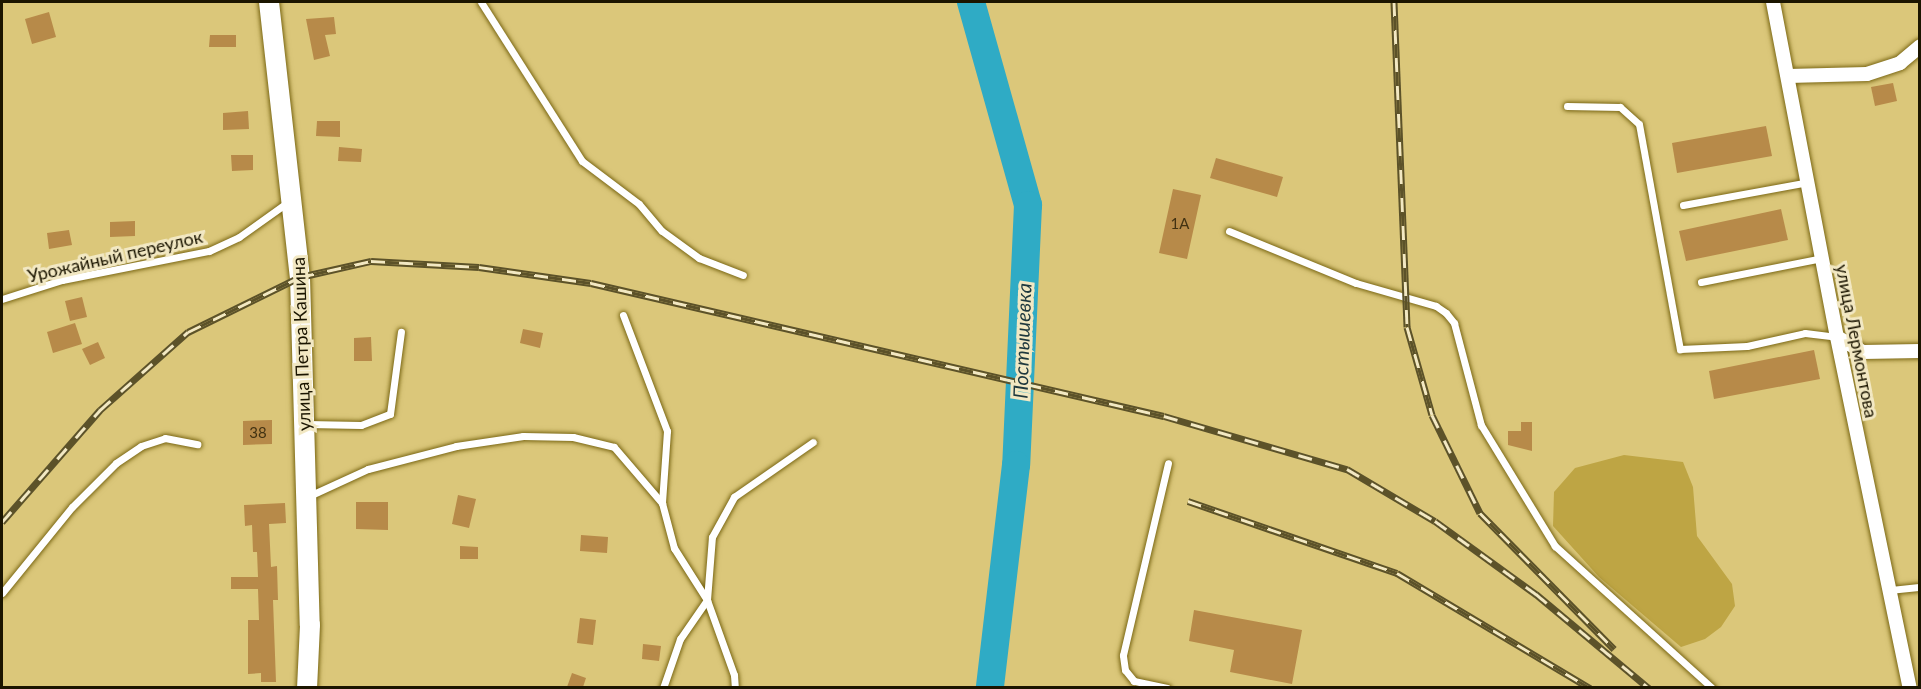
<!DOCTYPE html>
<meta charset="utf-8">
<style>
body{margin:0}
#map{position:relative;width:1921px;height:689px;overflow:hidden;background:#dbc77a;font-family:Lato,sans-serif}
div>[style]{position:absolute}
.green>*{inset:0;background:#bea544}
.river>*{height:28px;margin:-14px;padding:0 14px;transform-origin:14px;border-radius:14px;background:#2fabc5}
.building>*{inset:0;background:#b78a49}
.roads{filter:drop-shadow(0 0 2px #7b6815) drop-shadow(0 0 2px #7b6815)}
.service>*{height:7px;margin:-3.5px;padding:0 3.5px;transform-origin:3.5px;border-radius:3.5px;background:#fff}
.minor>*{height:14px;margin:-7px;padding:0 7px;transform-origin:7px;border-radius:7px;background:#fff}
.secondary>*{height:20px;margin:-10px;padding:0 10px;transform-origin:10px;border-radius:10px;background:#fff}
.rail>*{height:7px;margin-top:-3.5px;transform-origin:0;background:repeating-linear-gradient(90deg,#f2e8c3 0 14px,#5c5229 0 28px);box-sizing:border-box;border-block:2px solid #5c5229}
span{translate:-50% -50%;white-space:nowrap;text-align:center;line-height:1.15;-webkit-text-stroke:6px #f2e8c3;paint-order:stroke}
.number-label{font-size:15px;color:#423212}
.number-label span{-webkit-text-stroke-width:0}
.street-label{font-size:18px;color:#1b1500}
.water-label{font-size:20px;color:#1e383e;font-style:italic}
.frame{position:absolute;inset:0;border:3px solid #1b1500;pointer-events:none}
</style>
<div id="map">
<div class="green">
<div style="clip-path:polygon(1624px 455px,1683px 462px,1693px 487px,1697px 536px,1732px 584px,1735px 606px,1721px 627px,1705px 639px,1681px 647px,1599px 577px,1553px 526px,1554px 492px,1575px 468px)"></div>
</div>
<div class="river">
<div style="left:971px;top:2px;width:211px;rotate:74.3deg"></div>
<div style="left:1028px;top:205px;width:260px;rotate:92.6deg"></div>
<div style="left:1016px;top:465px;width:225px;rotate:96.7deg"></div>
</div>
<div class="building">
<div style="clip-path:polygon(49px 12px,56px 37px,32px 44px,25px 19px)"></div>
<div style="clip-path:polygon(334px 17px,336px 34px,325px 35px,330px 56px,314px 60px,306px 19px)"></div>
<div style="clip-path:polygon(210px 35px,236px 35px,236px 47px,209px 47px)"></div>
<div style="clip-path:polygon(1893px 83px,1897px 101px,1875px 106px,1871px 87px)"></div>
<div style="clip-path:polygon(248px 111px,249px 129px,223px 130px,223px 113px)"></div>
<div style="clip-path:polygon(317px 121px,340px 121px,340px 137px,316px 136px)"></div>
<div style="clip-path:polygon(1766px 126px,1772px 156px,1677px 173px,1672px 143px)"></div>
<div style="clip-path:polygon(339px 147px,362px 149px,361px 162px,338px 161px)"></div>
<div style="clip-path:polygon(231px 155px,253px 155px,253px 170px,232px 171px)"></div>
<div style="clip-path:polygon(1216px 158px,1283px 177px,1277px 197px,1210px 178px)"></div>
<div style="clip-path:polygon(1173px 189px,1201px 195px,1187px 259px,1159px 253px)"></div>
<div style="clip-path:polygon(1781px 209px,1788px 240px,1686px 261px,1679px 231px)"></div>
<div style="clip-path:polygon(135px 221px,135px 236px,110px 237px,110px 222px)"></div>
<div style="clip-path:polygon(69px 230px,72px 245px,49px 249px,47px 233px)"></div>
<div style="clip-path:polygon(82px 297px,87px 317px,70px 321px,65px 301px)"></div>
<div style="clip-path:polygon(75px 323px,82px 344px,53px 353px,47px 332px)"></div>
<div style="clip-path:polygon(523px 329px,543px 333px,540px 348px,520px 343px)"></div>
<div style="clip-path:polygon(371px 337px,372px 361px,354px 361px,354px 338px)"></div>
<div style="clip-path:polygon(98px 342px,105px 358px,90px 365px,82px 349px)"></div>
<div style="clip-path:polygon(1814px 350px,1820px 379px,1714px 399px,1709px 371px)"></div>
<div style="clip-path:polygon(272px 420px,272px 444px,243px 445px,243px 421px)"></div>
<div style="clip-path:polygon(1521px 422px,1532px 422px,1532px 451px,1508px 445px,1508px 431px,1521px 431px)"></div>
<div style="clip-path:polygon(458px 495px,476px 499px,469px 528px,452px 524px)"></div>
<div style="clip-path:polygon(356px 502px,388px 502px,388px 530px,356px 529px)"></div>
<div style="clip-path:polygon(285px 503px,286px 523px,269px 524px,271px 567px,277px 566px,278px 600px,273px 600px,276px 682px,261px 682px,261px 673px,248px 674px,248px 620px,259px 620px,258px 589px,231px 589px,231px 577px,258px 577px,257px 552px,253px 552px,252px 525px,245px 526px,244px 505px)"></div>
<div style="clip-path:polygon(581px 535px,608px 537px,607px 553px,580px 551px)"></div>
<div style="clip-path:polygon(460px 546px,478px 547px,478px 559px,460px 559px)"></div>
<div style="clip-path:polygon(1194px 610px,1302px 630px,1292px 684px,1230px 672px,1234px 650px,1189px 641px)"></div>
<div style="clip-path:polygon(580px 618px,596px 620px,593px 645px,577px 643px)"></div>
<div style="clip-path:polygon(643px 644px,661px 646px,659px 661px,642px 659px)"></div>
<div style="clip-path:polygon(572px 673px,586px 678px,583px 687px,567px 687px)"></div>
</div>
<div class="roads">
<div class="service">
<div style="left:481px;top:2px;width:188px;rotate:57.6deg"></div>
<div style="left:582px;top:161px;width:71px;rotate:37deg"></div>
<div style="left:639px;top:204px;width:35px;rotate:50deg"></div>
<div style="left:662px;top:231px;width:46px;rotate:36.1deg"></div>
<div style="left:699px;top:258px;width:47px;rotate:21.1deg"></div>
<div style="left:1567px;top:106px;width:53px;rotate:1.1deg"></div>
<div style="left:1620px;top:107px;width:25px;rotate:42deg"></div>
<div style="left:1639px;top:124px;width:229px;rotate:79.7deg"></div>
<div style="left:1680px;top:349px;width:67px;rotate:-2.6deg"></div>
<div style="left:1747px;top:346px;width:59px;rotate:-12.6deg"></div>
<div style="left:1805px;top:333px;width:32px;rotate:7deg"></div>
<div style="left:1683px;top:205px;width:127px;rotate:-10.4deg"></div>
<div style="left:1229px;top:231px;width:137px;rotate:22.3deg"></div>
<div style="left:1356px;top:283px;width:83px;rotate:16deg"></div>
<div style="left:1436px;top:306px;width:12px;rotate:35deg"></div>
<div style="left:1446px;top:313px;width:13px;rotate:51deg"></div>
<div style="left:1454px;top:323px;width:106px;rotate:75.2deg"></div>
<div style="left:1481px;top:425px;width:142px;rotate:58.6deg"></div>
<div style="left:1555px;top:546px;width:212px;rotate:42.1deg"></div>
<div style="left:1701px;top:282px;width:123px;rotate:-11.2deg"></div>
<div style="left:2px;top:299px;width:63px;rotate:-17.6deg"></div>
<div style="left:62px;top:280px;width:150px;rotate:-11.2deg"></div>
<div style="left:209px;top:251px;width:33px;rotate:-25deg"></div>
<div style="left:239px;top:237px;width:60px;rotate:-35.5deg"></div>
<div style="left:623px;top:315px;width:124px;rotate:69.2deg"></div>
<div style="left:667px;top:431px;width:72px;rotate:94deg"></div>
<div style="left:307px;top:424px;width:54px;rotate:1.1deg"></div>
<div style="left:361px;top:425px;width:31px;rotate:-21deg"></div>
<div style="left:390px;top:414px;width:83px;rotate:-82.4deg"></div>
<div style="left:309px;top:496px;width:65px;rotate:-24.6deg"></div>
<div style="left:368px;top:469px;width:91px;rotate:-14.6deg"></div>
<div style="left:456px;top:446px;width:68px;rotate:-8.5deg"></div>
<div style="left:523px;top:436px;width:50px;rotate:1.1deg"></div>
<div style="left:573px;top:437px;width:42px;rotate:13.7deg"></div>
<div style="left:614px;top:447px;width:74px;rotate:49.4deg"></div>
<div style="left:662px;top:503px;width:47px;rotate:75.1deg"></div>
<div style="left:674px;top:548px;width:62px;rotate:57.6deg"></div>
<div style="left:707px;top:600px;width:80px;rotate:70.2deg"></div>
<div style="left:734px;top:675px;width:13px;rotate:86deg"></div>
<div style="left:1890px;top:590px;width:30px;rotate:-6deg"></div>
<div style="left:2px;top:593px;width:111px;rotate:-50.9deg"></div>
<div style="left:72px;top:507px;width:62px;rotate:-45deg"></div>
<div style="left:116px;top:463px;width:30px;rotate:-34deg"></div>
<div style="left:141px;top:446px;width:25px;rotate:-18deg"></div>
<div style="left:165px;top:438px;width:33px;rotate:11deg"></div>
<div style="left:663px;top:688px;width:52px;rotate:-70.9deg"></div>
<div style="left:680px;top:639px;width:47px;rotate:-55.3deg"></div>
<div style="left:707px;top:600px;width:63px;rotate:-85.5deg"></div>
<div style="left:712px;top:537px;width:46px;rotate:-61.2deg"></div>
<div style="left:734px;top:497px;width:96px;rotate:-34.8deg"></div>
<div style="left:1167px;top:688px;width:34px;rotate:-168deg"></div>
<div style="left:1134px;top:681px;width:14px;rotate:-129deg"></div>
<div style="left:1125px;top:670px;width:15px;rotate:-98deg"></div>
<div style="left:1123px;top:655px;width:197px;rotate:-76.8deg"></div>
</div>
<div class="minor">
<div style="left:1773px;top:2px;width:341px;rotate:79.2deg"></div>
<div style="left:1837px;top:337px;width:359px;rotate:78.3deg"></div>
<div style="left:1788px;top:76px;width:79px;rotate:-1.5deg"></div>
<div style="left:1867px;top:74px;width:35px;rotate:-18deg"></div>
<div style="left:1900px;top:63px;width:26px;rotate:-40deg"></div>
<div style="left:1837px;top:337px;width:30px;rotate:30deg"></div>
<div style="left:1863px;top:352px;width:57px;rotate:-1deg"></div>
</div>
<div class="secondary">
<div style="left:269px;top:2px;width:277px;rotate:83.6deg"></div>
<div style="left:300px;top:277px;width:348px;rotate:88.4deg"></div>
<div style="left:310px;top:625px;width:63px;rotate:92.7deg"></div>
</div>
</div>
<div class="rail">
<div style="left:1394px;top:2px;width:325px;rotate:87.7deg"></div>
<div style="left:1407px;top:327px;width:91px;rotate:74.1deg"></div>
<div style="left:1432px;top:415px;width:109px;rotate:63.9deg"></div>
<div style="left:1480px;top:513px;width:191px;rotate:45.4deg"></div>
<div style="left:1188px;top:501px;width:221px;rotate:19deg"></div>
<div style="left:1397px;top:573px;width:225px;rotate:30.8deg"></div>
<div style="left:2px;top:522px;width:149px;rotate:-48.8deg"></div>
<div style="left:100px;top:410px;width:118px;rotate:-41.6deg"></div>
<div style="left:188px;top:332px;width:125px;rotate:-26.2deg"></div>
<div style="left:300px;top:277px;width:73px;rotate:-12.7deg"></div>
<div style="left:371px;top:261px;width:108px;rotate:3.2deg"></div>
<div style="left:479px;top:267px;width:113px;rotate:8.1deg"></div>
<div style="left:591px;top:283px;width:588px;rotate:13.07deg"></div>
<div style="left:1164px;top:416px;width:191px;rotate:16.2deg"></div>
<div style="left:1347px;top:469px;width:102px;rotate:30.6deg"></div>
<div style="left:1435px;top:521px;width:125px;rotate:35.9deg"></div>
<div style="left:1536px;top:594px;width:147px;rotate:39.8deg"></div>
</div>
<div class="number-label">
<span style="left:1180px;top:224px">1А</span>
<span style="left:258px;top:433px">38</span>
</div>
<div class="street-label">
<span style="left:115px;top:256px;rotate:-13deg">Урожайный переулок</span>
<span style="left:1857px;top:341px;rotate:79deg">улица Лермонтова</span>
<span style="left:301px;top:344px;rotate:-92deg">улица Петра Кашина</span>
</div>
<div class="water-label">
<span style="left:1022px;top:341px;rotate:-88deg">Постышевка</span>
</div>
<div class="frame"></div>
</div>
